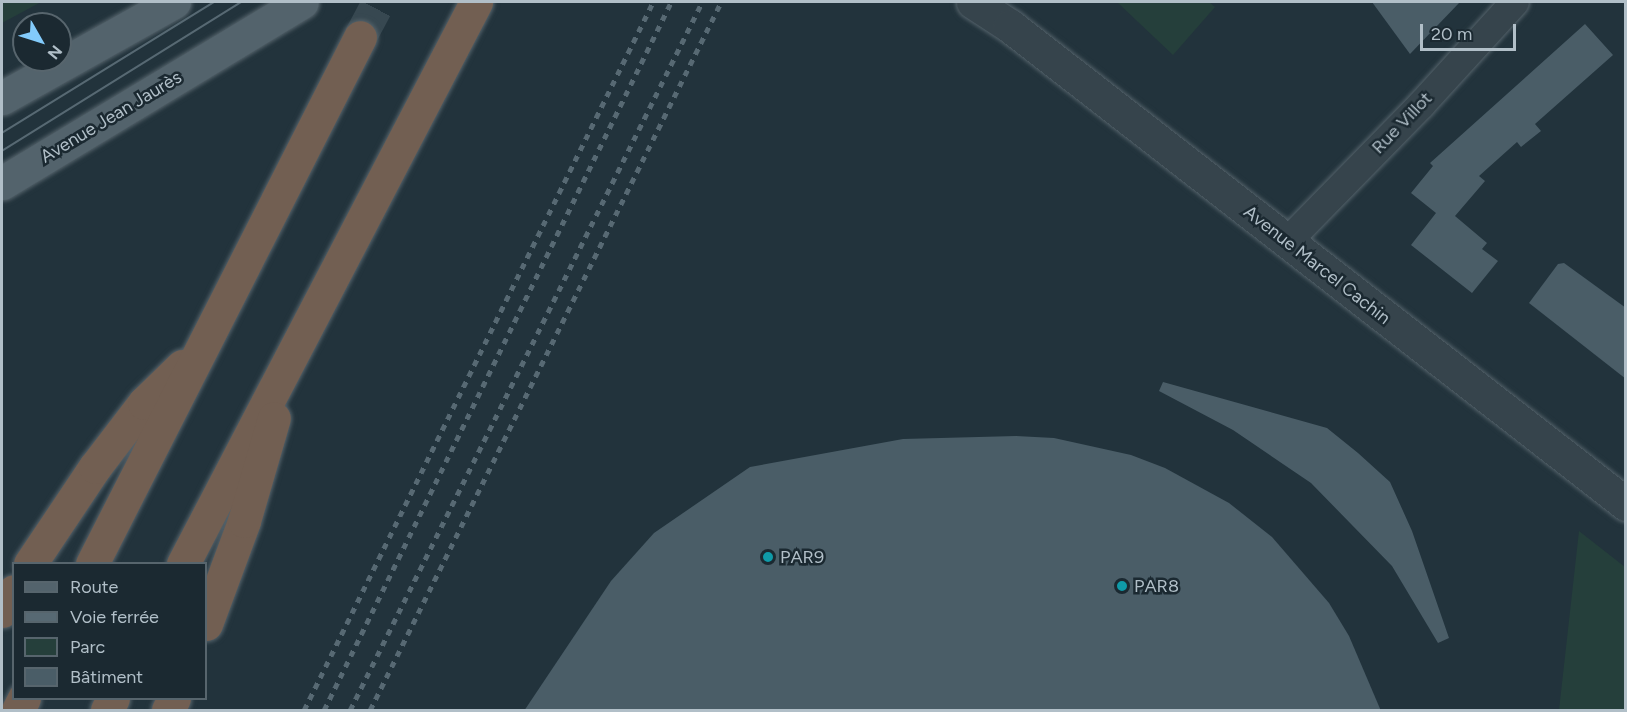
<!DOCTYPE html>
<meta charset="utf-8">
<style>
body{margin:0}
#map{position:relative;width:1627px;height:712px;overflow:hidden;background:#22333c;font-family:Figtree,sans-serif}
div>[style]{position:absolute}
.green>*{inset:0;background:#253f3b}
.building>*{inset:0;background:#4a5d67}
.motorway-tunnel>*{height:33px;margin-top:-16.5px;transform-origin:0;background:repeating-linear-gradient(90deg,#374851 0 33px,transparent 0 49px)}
.roads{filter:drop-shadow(0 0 2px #54626a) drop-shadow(0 0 2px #54626a)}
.minor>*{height:28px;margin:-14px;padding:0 14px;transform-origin:14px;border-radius:14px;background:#36444c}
.tertiary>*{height:33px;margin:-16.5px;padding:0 16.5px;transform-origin:16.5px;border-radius:16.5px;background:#36444c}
.primary>*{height:33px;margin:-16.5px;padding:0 16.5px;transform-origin:16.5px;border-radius:16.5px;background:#53636c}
.motorway>*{height:33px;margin:-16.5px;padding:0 16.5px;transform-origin:16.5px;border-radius:16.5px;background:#725f52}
.tram>*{height:1.5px;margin:-0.75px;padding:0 0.75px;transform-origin:0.75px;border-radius:0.75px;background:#576973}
.rail>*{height:4.5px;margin-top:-2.25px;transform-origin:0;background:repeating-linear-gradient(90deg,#576973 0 6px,transparent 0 12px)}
.dots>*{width:16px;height:16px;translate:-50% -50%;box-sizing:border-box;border:3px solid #1b2931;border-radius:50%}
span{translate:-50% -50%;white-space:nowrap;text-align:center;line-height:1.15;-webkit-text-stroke:5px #1b2931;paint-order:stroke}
.street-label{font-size:18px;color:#b1bfc8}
.poi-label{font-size:18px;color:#b1bfc8}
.left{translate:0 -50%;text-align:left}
.frame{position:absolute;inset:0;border:3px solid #b1bfc8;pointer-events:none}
.legend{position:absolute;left:12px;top:562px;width:195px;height:138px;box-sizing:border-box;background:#1b2931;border:2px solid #57656d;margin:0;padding:8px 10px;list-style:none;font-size:18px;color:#b1bfc8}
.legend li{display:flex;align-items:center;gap:12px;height:30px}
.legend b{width:30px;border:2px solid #57656d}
.north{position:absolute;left:12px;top:12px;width:60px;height:60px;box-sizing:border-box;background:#1b2931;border:2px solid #57656d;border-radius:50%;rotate:129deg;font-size:16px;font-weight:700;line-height:24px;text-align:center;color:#b1bfc8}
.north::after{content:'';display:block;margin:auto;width:21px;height:27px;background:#83cbfb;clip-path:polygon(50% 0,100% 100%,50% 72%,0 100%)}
.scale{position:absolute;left:1420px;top:24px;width:96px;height:27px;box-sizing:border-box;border:3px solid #b1bfc8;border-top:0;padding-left:8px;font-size:18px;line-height:21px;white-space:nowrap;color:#b1bfc8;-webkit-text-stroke:4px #1b2931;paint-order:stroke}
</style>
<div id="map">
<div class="green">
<div style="clip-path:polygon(2px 2px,41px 2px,2px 23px)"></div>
<div style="clip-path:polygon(1117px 2px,1209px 2px,1215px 7px,1173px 55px)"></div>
<div style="clip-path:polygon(1579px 531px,1625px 567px,1625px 710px,1559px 710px)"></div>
</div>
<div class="building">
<div style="clip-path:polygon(1372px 2px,1460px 2px,1410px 54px)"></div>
<div style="clip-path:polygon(1585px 24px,1613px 55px,1535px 124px,1541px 131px,1521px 147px,1517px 142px,1479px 176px,1485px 181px,1455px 216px,1487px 243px,1482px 249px,1498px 261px,1472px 293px,1411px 245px,1436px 213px,1411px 193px,1433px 166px,1430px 163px)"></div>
<div style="clip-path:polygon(1564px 263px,1626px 308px,1626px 379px,1529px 303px,1558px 264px)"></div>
<div style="clip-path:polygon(1163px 382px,1327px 428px,1358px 453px,1390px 482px,1412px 531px,1449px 638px,1438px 643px,1392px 566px,1311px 483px,1233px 430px,1159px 391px)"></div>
<div style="clip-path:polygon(1016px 436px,1054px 438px,1131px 455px,1165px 468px,1229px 503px,1272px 537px,1329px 603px,1349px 636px,1381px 711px,524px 711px,611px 581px,654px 533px,750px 467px,903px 439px)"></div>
</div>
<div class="motorway-tunnel">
<div style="left:360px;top:37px;width:40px;rotate:-62deg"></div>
</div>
<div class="roads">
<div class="minor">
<div style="left:1287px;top:242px;width:192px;rotate:-45.6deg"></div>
<div style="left:1421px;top:105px;width:139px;rotate:-47.6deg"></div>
</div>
<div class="tertiary">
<div style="left:973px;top:2px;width:44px;rotate:33deg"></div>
<div style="left:1010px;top:26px;width:780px;rotate:37.81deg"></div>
</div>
<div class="primary">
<div style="left:2px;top:98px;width:197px;rotate:-29.2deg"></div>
<div style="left:2px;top:183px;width:350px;rotate:-31.1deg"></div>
</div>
<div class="motorway">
<div style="left:30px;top:564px;width:117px;rotate:-56.2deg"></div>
<div style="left:95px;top:467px;width:81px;rotate:-52.6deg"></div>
<div style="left:144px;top:403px;width:53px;rotate:-44.2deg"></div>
<div style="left:92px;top:564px;width:591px;rotate:-63.04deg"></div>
<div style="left:183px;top:564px;width:634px;rotate:-62.46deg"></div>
<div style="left:2px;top:611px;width:23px;rotate:-59deg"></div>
<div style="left:206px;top:624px;width:110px;rotate:-69.7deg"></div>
<div style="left:244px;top:521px;width:107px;rotate:-73.8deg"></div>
<div style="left:18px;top:710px;width:13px;rotate:-63deg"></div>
<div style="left:107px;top:710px;width:13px;rotate:-63deg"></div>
<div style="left:168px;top:710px;width:13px;rotate:-63deg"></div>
</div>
</div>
<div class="tram">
<div style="left:2px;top:133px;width:249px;rotate:-31.7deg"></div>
<div style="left:2px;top:151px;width:282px;rotate:-31.9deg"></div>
</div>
<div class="rail">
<div style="left:304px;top:710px;width:789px;rotate:-63.76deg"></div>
<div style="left:324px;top:710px;width:788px;rotate:-63.89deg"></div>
<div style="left:350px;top:710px;width:791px;rotate:-63.56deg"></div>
<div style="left:370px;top:710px;width:790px;rotate:-63.63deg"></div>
</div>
<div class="dots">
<div style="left:768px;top:557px;background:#0f9aa8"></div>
<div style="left:1122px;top:586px;background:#0f9aa8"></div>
</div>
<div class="street-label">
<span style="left:111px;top:117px;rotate:-31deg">Avenue Jean Jaurès</span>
<span style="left:1402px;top:123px;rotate:-46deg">Rue Villot</span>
<span style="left:1317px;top:265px;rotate:38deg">Avenue Marcel Cachin</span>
</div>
<div class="poi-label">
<span class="left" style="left:780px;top:557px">PAR9</span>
<span class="left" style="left:1134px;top:586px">PAR8</span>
</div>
<div class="frame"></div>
<ul class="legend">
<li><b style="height:8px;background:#53636c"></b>Route</li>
<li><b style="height:8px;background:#576973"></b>Voie ferrée</li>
<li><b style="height:16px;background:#253f3b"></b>Parc</li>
<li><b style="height:16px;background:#4a5d67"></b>Bâtiment</li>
</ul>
<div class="north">N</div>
<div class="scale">20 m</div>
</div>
